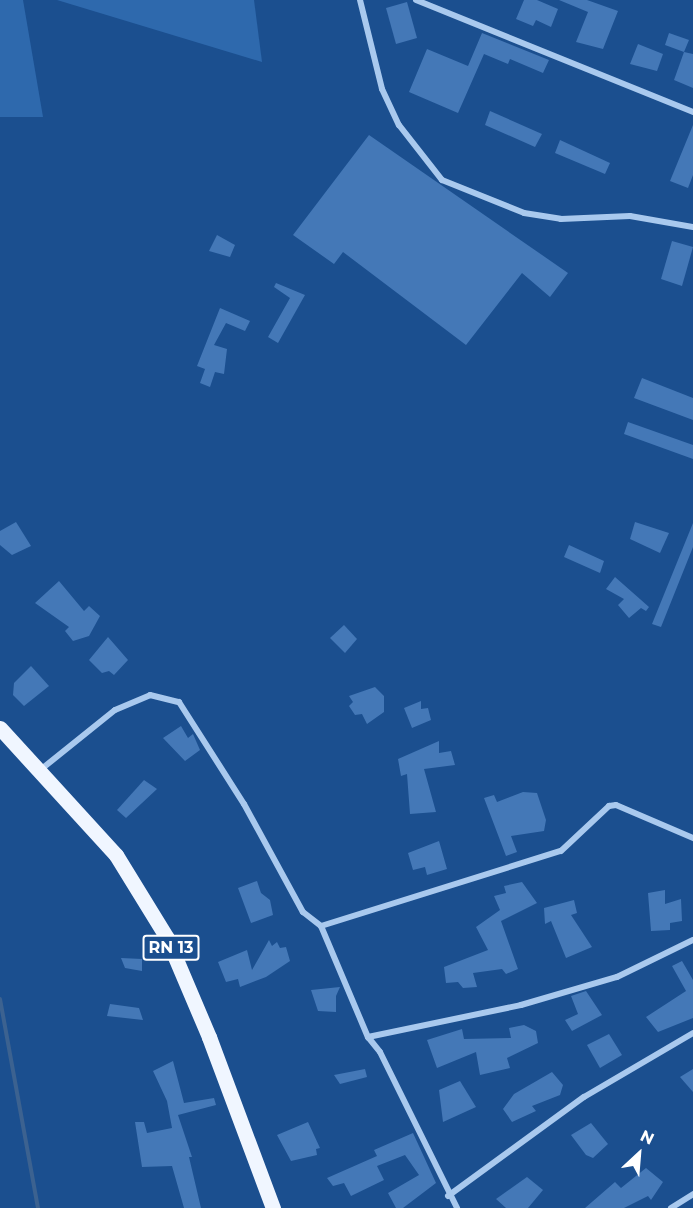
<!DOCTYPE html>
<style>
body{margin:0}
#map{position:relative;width:693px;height:1208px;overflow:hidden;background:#1b4f8f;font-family:Montserrat,sans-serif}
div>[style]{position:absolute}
.green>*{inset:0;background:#2e69ad}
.stream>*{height:4px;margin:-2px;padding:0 2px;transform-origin:2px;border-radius:2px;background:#3c6290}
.building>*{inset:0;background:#4478b7}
.street>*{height:6px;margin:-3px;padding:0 3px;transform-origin:3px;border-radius:3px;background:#a9c9ee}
.primary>*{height:15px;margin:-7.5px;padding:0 7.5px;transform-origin:7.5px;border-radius:7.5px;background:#f0f6ff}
span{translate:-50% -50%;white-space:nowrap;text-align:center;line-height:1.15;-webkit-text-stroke:5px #1b4f8f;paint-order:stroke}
.shield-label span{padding:2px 4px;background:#1b4f8f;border:2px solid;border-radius:4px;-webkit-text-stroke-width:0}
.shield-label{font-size:16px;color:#fff;font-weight:700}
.north{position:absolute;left:609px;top:1124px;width:60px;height:60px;-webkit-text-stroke:4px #1b4f8f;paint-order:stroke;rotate:26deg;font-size:16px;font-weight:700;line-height:24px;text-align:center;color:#fff}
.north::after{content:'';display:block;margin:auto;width:21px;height:27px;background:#fff;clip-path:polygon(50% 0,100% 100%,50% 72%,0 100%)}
</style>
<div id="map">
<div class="green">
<div style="clip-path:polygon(0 0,23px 0,43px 117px,0 117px)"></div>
<div style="clip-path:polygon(57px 0,254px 0,262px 62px)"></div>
</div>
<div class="stream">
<div style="left:0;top:999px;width:212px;rotate:79.7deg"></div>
</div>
<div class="building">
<div style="clip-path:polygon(524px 0,537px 0,558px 9px,551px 27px,536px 20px,533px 26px,516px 19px)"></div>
<div style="clip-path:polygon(559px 0,587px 0,618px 11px,603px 49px,576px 42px,588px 12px)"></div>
<div style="clip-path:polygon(407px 2px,417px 38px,396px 44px,386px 8px)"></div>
<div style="clip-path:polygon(482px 33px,549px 60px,543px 73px,510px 59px,508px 64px,484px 54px,458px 113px,409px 92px,427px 49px,468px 66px)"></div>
<div style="clip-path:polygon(669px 33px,689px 40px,684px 52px,665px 45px)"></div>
<div style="clip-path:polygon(638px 44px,663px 54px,657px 71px,630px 64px)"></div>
<div style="clip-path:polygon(684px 52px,693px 54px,693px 88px,674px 80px)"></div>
<div style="clip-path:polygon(490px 111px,542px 134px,535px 147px,485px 125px)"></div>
<div style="clip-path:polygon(693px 125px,693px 175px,688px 188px,670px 181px)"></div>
<div style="clip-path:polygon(369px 135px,568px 273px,550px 297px,522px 273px,466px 345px,343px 252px,334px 264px,293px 235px)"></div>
<div style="clip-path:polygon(560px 140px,610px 163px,605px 174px,555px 153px)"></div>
<div style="clip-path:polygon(217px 235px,235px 245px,230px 257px,209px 251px)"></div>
<div style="clip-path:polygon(672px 241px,693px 247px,682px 286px,661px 279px)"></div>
<div style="clip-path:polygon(276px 283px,305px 295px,278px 343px,268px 337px,290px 298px,274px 287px)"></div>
<div style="clip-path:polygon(220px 308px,250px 321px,245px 331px,226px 323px,214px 345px,227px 349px,224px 374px,215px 372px,210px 387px,200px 383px,205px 369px,197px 366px)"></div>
<div style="clip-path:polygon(642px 378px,693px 398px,693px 420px,634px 398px)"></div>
<div style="clip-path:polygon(628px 422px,693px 445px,693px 459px,624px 434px)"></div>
<div style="clip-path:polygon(16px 522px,31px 546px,12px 555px,0 545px,0 531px)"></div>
<div style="clip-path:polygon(635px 522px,669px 533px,660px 553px,630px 539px)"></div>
<div style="clip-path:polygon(693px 523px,693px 547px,661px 627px,652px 624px)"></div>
<div style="clip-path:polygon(569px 545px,604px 561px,600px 573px,564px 557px)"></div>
<div style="clip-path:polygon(615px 577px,649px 607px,646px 611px,641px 608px,629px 618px,618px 605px,624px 599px,606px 589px)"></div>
<div style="clip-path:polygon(59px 581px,84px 611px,89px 606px,100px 616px,89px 636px,73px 641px,65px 631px,69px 627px,35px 603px)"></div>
<div style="clip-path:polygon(344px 625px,357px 639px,345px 653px,330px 638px)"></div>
<div style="clip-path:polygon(108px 637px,128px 660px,114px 675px,109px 671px,102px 673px,89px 660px)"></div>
<div style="clip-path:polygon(31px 666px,49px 686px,24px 706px,13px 695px,14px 683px)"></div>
<div style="clip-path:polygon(375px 687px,384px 696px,384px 712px,367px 724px,362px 714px,355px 715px,349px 706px,353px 702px,349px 696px)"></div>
<div style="clip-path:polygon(421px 701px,421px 709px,428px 708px,431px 720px,412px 728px,404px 708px)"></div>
<div style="clip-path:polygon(181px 726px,188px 738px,193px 734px,200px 750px,185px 761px,163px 738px)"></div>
<div style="clip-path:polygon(439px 741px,439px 753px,451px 751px,455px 765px,424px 769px,436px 812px,410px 814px,407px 774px,401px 776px,398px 759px)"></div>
<div style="clip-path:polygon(144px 780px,157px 789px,126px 818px,117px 810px)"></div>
<div style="clip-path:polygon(523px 792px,537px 793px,546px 820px,544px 831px,511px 836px,517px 852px,506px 856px,484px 798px,494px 795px,497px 802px)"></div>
<div style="clip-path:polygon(439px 841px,447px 869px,427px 875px,425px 867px,413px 870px,408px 853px)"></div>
<div style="clip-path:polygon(257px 881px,261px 893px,270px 900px,273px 915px,251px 923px,238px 888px)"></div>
<div style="clip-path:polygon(522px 882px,537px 903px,501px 921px,518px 969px,506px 974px,502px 969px,473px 973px,477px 987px,463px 988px,458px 982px,446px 983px,444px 967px,488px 950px,476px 927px,500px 910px,494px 896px,506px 893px,504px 886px)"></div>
<div style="clip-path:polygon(665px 890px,665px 904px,681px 899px,682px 921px,670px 923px,670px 930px,651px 931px,648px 893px)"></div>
<div style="clip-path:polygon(574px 900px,577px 913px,571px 915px,592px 947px,566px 958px,551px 921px,545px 924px,544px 908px)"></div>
<div style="clip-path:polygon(269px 940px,272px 946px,277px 942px,280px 948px,286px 947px,290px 961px,266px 977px,240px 987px,238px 979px,226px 982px,218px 962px,247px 950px,252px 970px)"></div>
<div style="clip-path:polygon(121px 958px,142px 959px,142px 971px,125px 968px)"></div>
<div style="clip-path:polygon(682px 961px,693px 980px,693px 1018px,658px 1032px,646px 1017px,686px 991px,672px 966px)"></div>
<div style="clip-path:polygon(340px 987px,336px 996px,336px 1012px,318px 1011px,311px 990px)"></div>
<div style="clip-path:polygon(586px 991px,602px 1015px,572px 1031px,565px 1020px,578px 1014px,571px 996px)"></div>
<div style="clip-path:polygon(110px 1004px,139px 1008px,143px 1020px,107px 1016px)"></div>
<div style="clip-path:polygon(524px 1025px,536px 1031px,538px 1043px,507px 1058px,510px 1068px,480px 1075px,476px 1052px,437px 1068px,427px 1040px,462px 1029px,464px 1039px,511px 1038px,509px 1028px)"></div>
<div style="clip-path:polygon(609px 1034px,622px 1055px,600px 1068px,587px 1045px)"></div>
<div style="clip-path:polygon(173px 1061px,184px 1103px,214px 1098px,216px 1105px,178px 1115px,192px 1157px,189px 1157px,201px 1208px,184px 1208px,172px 1166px,142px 1167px,135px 1122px,144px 1122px,147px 1133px,172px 1128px,167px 1101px,153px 1071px)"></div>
<div style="clip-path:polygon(365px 1069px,367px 1077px,340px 1084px,334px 1075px)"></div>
<div style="clip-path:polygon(693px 1069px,693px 1092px,680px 1077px)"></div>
<div style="clip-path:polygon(552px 1072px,563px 1085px,560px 1095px,532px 1106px,536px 1111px,512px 1122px,503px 1109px,514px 1094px)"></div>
<div style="clip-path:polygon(460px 1081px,476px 1107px,443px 1122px,439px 1090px)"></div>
<div style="clip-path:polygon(308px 1122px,320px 1148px,316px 1149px,317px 1155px,291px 1161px,277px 1135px)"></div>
<div style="clip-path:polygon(591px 1123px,608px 1144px,593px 1158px,586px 1155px,571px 1135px)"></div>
<div style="clip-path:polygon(413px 1133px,436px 1183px,403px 1208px,396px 1208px,388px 1193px,419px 1175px,405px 1155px,377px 1166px,384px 1180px,351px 1196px,344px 1183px,333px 1186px,327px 1178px,377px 1156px,374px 1150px)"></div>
<div style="clip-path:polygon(646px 1168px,663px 1182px,651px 1200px,648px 1196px,624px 1208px,585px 1208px,615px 1182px,621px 1188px)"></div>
<div style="clip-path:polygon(527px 1177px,543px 1190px,528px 1208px,506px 1208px,496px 1199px)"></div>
</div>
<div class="street">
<div style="left:360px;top:0;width:92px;rotate:76.1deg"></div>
<div style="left:382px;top:89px;width:40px;rotate:65deg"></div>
<div style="left:399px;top:125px;width:70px;rotate:52deg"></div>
<div style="left:442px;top:180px;width:88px;rotate:21.9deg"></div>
<div style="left:524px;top:213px;width:37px;rotate:9deg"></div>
<div style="left:561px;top:219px;width:69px;rotate:-2.5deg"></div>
<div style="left:630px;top:216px;width:64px;rotate:9.9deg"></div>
<div style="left:416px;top:0;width:299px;rotate:22deg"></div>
<div style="left:39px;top:771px;width:97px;rotate:-38.8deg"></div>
<div style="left:115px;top:710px;width:38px;rotate:-23deg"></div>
<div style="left:150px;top:695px;width:30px;rotate:14deg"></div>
<div style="left:179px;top:702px;width:121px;rotate:57.5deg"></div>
<div style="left:244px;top:804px;width:123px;rotate:61.4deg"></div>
<div style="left:303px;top:912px;width:23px;rotate:38deg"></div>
<div style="left:321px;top:926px;width:121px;rotate:67.1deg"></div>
<div style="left:368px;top:1037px;width:19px;rotate:51deg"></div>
<div style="left:380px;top:1052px;width:174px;rotate:63.7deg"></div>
<div style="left:321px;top:926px;width:251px;rotate:-17.4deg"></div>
<div style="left:561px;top:851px;width:66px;rotate:-43.2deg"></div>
<div style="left:609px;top:806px;width:7px;rotate:-8deg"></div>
<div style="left:616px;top:805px;width:84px;rotate:23.2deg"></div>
<div style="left:368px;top:1037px;width:156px;rotate:-11.8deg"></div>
<div style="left:521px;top:1005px;width:100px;rotate:-16.3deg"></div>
<div style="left:617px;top:977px;width:85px;rotate:-26deg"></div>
<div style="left:448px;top:1196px;width:168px;rotate:-36.1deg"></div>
<div style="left:584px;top:1097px;width:126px;rotate:-30.4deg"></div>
<div style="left:671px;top:1208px;width:26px;rotate:-32deg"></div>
</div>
<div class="primary">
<div style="left:0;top:728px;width:172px;rotate:47.6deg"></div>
<div style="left:116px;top:855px;width:97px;rotate:58.4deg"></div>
<div style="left:167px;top:938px;width:108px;rotate:67deg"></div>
<div style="left:209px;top:1037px;width:183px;rotate:69.5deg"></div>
</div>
<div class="shield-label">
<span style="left:171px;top:948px">RN 13</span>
</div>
<div class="north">N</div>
</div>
